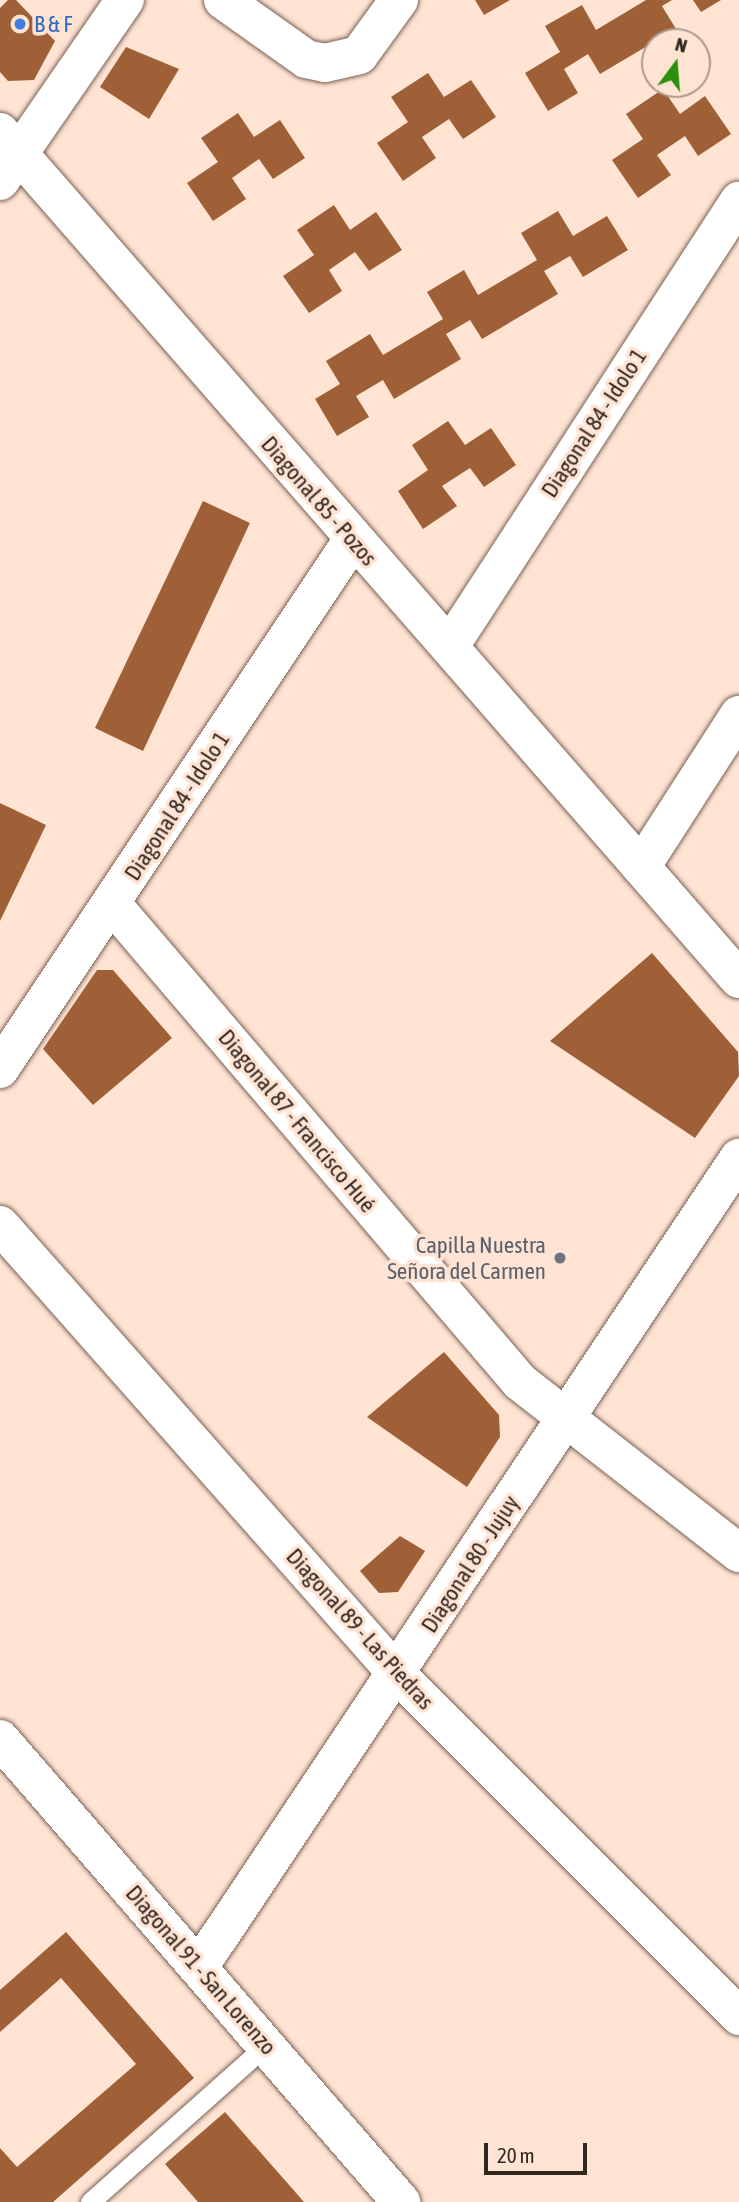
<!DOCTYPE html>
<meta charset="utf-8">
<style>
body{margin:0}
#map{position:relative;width:739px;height:2202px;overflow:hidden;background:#ffe3d3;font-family:"Asap Condensed",sans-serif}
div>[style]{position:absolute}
.building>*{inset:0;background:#a06037}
.roads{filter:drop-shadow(0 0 2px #796254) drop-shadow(0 0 2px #796254)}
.lane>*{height:19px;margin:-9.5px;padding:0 9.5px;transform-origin:9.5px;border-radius:9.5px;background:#fff}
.street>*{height:38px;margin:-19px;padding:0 19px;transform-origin:19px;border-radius:19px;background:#fff}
.dots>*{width:19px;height:19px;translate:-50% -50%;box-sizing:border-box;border:4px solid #ffe3d3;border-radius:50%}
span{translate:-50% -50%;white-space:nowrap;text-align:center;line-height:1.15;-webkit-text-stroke:7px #ffe3d3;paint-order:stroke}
.shop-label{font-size:23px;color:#366cbe}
.left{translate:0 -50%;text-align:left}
.street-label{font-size:23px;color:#322822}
.worship-label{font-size:23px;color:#5b616d}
.right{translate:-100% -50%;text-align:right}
.north{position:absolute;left:641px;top:28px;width:70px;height:70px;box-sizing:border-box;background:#ffe3d3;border:2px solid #ad988c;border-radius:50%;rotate:16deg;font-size:19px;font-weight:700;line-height:28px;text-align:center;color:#322822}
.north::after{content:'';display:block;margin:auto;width:24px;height:32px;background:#2b900e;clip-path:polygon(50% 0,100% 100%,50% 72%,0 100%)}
.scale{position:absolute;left:484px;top:2143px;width:103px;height:32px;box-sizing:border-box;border:4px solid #322822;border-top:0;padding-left:9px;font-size:21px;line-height:24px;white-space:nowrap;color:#322822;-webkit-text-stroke:5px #ffe3d3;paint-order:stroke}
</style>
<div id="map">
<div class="building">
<div style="clip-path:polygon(8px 0,16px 0,55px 41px,34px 80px,8px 81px,0 72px,0 8px)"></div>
<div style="clip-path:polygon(475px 0,510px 0,484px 15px)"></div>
<div style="clip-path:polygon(646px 0,672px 0,662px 6px,676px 29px,600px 74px,588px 54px,564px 69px,578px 93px,548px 111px,525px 73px,560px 52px,545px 26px,582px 5px,596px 30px)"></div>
<div style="clip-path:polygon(693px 0,721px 0,701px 12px)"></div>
<div style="clip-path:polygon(126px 47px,179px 69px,149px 119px,100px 87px)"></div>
<div style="clip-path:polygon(428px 73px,444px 97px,471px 80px,496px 117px,463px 139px,449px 119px,422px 137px,436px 158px,403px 181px,377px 143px,408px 122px,391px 97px)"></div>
<div style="clip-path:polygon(663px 89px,680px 114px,705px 96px,731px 134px,698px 156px,685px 136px,657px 155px,671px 175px,638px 198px,612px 160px,643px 139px,626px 114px)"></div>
<div style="clip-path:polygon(238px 113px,254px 137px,280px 120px,305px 158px,273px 179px,259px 159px,232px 178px,246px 199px,213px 221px,187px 183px,218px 162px,201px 138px)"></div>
<div style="clip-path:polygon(334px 205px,350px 230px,376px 212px,402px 250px,369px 271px,355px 252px,329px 270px,342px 291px,309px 313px,283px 276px,314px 255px,297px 230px)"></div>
<div style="clip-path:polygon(558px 211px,573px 236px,607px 216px,628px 250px,583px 277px,570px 256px,544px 271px,558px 294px,482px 339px,470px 320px,446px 334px,461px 359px,394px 399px,383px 380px,356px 396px,369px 417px,337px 436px,315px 399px,340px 384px,326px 361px,370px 334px,383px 355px,443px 319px,427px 292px,464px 270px,478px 295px,537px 260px,521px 233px)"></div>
<div style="clip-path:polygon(448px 421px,465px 445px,491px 428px,516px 465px,484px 487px,470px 468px,442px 486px,457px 506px,423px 529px,398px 491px,428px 470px,412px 445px)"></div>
<div style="clip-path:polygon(203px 501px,250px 523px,143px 751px,95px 728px)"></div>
<div style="clip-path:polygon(0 803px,46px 825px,0 921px)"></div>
<div style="clip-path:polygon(652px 953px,738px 1052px,739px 1076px,695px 1138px,550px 1041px)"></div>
<div style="clip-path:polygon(97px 970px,113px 970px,172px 1038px,93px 1105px,43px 1049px)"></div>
<div style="clip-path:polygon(444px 1352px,499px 1415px,500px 1437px,467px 1487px,367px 1417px)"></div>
<div style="clip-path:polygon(400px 1536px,425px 1551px,398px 1592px,379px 1593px,360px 1571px)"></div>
<div style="clip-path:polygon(66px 1932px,194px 2078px,53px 2202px,0 2202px,0 2148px,17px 2167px,136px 2064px,61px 1978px,0 2032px,0 1990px)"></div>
<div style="clip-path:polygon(225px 2112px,246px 2136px,304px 2202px,198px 2202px,165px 2164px)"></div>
</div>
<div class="roads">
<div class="lane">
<div style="left:90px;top:2202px;width:234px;rotate:-41.7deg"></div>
</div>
<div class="street">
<div style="left:223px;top:0;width:102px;rotate:35.4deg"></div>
<div style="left:306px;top:59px;width:19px;rotate:12deg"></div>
<div style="left:325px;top:63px;width:35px;rotate:-13deg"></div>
<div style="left:359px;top:55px;width:68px;rotate:-54deg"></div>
<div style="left:0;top:132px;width:1124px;rotate:48.9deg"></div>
<div style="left:0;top:181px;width:220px;rotate:-55.4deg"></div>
<div style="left:450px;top:646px;width:531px;rotate:-57deg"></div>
<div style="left:641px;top:867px;width:181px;rotate:-57.2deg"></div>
<div style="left:112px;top:904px;width:628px;rotate:49.52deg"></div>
<div style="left:520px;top:1382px;width:278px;rotate:38deg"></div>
<div style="left:0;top:1069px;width:635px;rotate:-56.31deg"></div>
<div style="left:0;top:1225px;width:602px;rotate:48.5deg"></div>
<div style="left:399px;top:1676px;width:481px;rotate:45deg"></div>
<div style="left:0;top:1739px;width:613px;rotate:49.1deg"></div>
<div style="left:199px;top:1967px;width:973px;rotate:-56.28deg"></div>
</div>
</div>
<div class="dots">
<div style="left:20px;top:24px;background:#3f7fe0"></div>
<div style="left:560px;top:1258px;background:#6b7280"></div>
</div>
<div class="shop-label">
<span class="left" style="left:34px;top:24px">B &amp; F</span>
</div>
<div class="street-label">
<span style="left:594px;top:423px;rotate:-57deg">Diagonal 84 - Idolo 1</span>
<span style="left:319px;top:501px;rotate:49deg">Diagonal 85 - Pozos</span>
<span style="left:177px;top:806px;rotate:-57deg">Diagonal 84 - Idolo 1</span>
<span style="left:297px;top:1121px;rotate:50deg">Diagonal 87 - Francisco Hué</span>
<span style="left:470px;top:1564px;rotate:-57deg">Diagonal 80 - Jujuy</span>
<span style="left:360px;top:1629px;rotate:48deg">Diagonal 89 - Las Piedras</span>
<span style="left:201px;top:1970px;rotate:49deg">Diagonal 91 - San Lorenzo</span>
</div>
<div class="worship-label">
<span class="right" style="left:546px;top:1258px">Capilla Nuestra<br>Señora del Carmen</span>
</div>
<div class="north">N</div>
<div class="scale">20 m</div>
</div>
